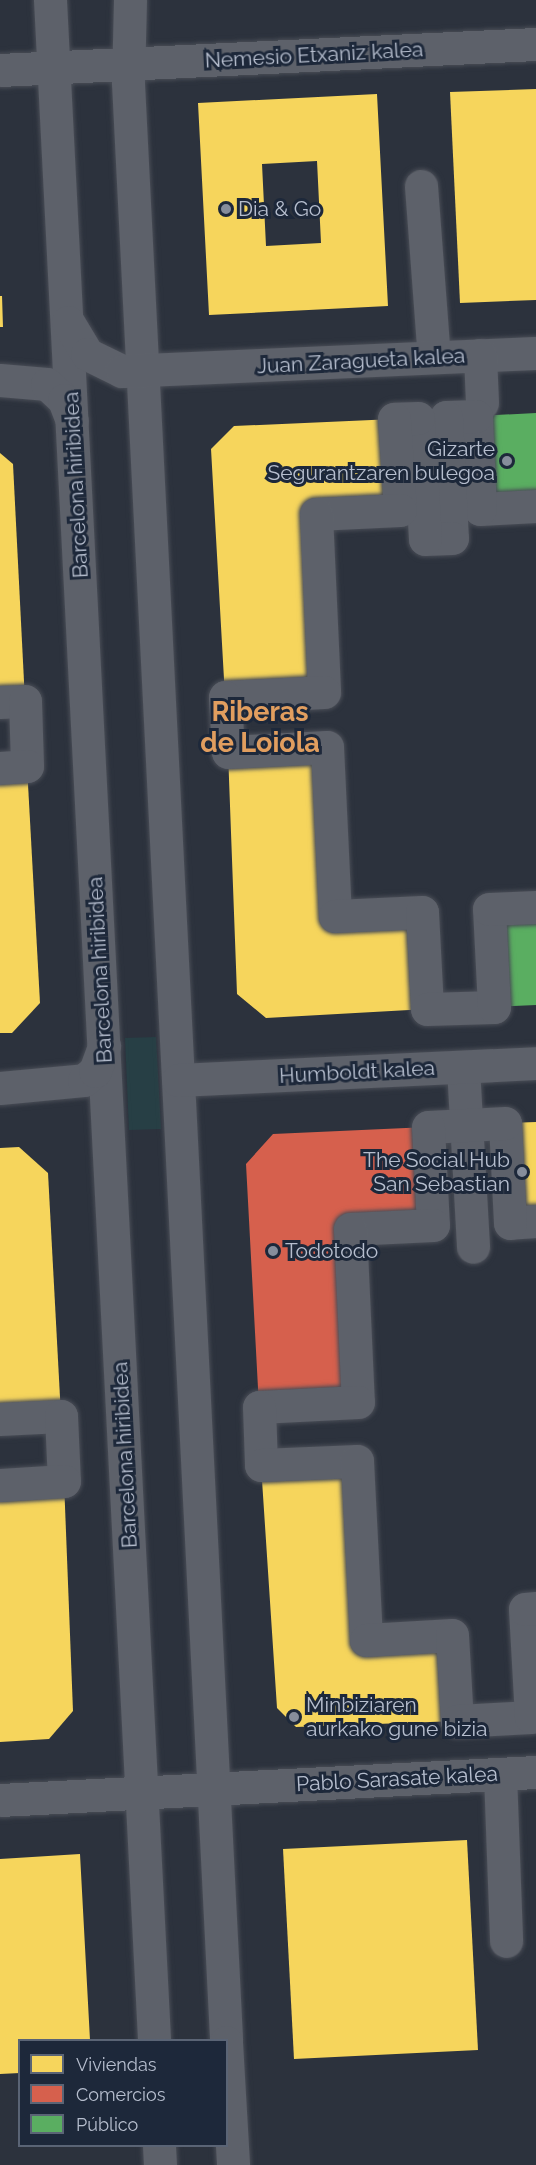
<!DOCTYPE html>
<meta charset="utf-8">
<style>
body{margin:0}
#map{position:relative;width:536px;height:2165px;overflow:hidden;background:#2c323d;font-family:Raleway,sans-serif}
div>[style]{position:absolute}
.green>*{inset:0;background:#273f45}
.homes>*{inset:0;background:#f6d55c}
.shops>*{inset:0;background:#d6604d}
.public>*{inset:0;background:#5aae61}
.roads{filter:drop-shadow(0 0 2px #494d56) drop-shadow(0 0 2px #494d56)}
.minor>*{height:33px;margin:-16.5px;padding:0 16.5px;transform-origin:16.5px;border-radius:16.5px;background:#5d616a}
.dots>*{width:16px;height:16px;translate:-50% -50%;box-sizing:border-box;border:3px solid #1d283a;border-radius:50%}
span{translate:-50% -50%;white-space:nowrap;text-align:center;line-height:1.15;-webkit-text-stroke:6px #1d283a;paint-order:stroke}
.street-label{font-size:21px;color:#b6bece}
.poi-label{font-size:21px;color:#b6bece}
.left{translate:0 -50%;text-align:left}
.right{translate:-100% -50%;text-align:right}
.district-label{font-size:27px;color:#e19e5f;font-weight:700}
.legend{position:absolute;left:18px;top:2039px;width:210px;height:108px;box-sizing:border-box;background:#1d283a;border:2px solid #5a6475;margin:0;padding:8px 10px;list-style:none;font-size:18px;color:#b6bece}
.legend li{display:flex;align-items:center;gap:12px;height:30px}
.legend b{width:30px;border:2px solid #5a6475}
</style>
<div id="map">
<div class="green">
<div style="clip-path:polygon(156px 1037px,161px 1129px,129px 1130px,125px 1038px)"></div>
</div>
<div class="homes">
<div style="clip-path:polygon(536px 89px,536px 300px,460px 303px,450px 92px)"></div>
<div style="clip-path:polygon(evenodd,377px 94px,388px 306px,209px 315px,198px 103px,377px 94px,317px 161px,321px 243px,266px 246px,262px 164px,317px 161px)"></div>
<div style="clip-path:polygon(0 296px,2px 296px,3px 327px,0 327px)"></div>
<div style="clip-path:polygon(394px 419px,400px 510px,316px 514px,324px 692px,225px 697px,211px 449px,234px 426px)"></div>
<div style="clip-path:polygon(0 453px,13px 464px,25px 701px,0 702px)"></div>
<div style="clip-path:polygon(327px 747px,335px 916px,422px 912px,427px 1009px,266px 1018px,237px 994px,228px 752px)"></div>
<div style="clip-path:polygon(27px 766px,40px 1003px,12px 1033px,0 1033px,0 768px)"></div>
<div style="clip-path:polygon(536px 1122px,536px 1221px,510px 1223px,505px 1123px)"></div>
<div style="clip-path:polygon(19px 1147px,48px 1173px,61px 1416px,0 1419px,0 1148px)"></div>
<div style="clip-path:polygon(357px 1461px,366px 1640px,452px 1635px,457px 1721px,296px 1727px,277px 1708px,261px 1465px)"></div>
<div style="clip-path:polygon(64px 1481px,73px 1711px,49px 1739px,0 1742px,0 1485px)"></div>
<div style="clip-path:polygon(467px 1840px,478px 2050px,294px 2059px,283px 1849px)"></div>
<div style="clip-path:polygon(80px 1854px,90px 2040px,20px 2040px,20px 2073px,0 2074px,0 1859px)"></div>
</div>
<div class="shops">
<div style="clip-path:polygon(428px 1127px,433px 1225px,350px 1229px,358px 1402px,259px 1407px,246px 1164px,273px 1134px)"></div>
</div>
<div class="public">
<div style="clip-path:polygon(536px 413px,536px 506px,480px 509px,476px 416px)"></div>
<div style="clip-path:polygon(536px 907px,536px 1005px,494px 1007px,489px 909px)"></div>
</div>
<div class="roads">
<div class="minor">
<div style="left:50px;top:0;width:2043px;rotate:87.08deg"></div>
<div style="left:130px;top:0;width:83px;rotate:91.4deg"></div>
<div style="left:128px;top:83px;width:1959px;rotate:87.13deg"></div>
<div style="left:0;top:70px;width:537px;rotate:-2.78deg"></div>
<div style="left:421px;top:186px;width:171px;rotate:85.7deg"></div>
<div style="left:68px;top:322px;width:37px;rotate:59deg"></div>
<div style="left:87px;top:354px;width:39px;rotate:26deg"></div>
<div style="left:122px;top:371px;width:414px;rotate:-2.5deg"></div>
<div style="left:480px;top:355px;width:48px;rotate:87.6deg"></div>
<div style="left:0;top:380px;width:47px;rotate:4.9deg"></div>
<div style="left:47px;top:384px;width:23px;rotate:43deg"></div>
<div style="left:64px;top:400px;width:22px;rotate:69deg"></div>
<div style="left:536px;top:506px;width:56px;rotate:176.9deg"></div>
<div style="left:480px;top:509px;width:93px;rotate:-92.5deg"></div>
<div style="left:476px;top:416px;width:30px;rotate:178deg"></div>
<div style="left:446px;top:417px;width:121px;rotate:87.2deg"></div>
<div style="left:452px;top:538px;width:27px;rotate:178deg"></div>
<div style="left:425px;top:539px;width:121px;rotate:-93.3deg"></div>
<div style="left:418px;top:418px;width:24px;rotate:178deg"></div>
<div style="left:394px;top:419px;width:91px;rotate:86.2deg"></div>
<div style="left:400px;top:510px;width:84px;rotate:177.3deg"></div>
<div style="left:316px;top:514px;width:178px;rotate:87.4deg"></div>
<div style="left:324px;top:692px;width:99px;rotate:177.1deg"></div>
<div style="left:225px;top:697px;width:55px;rotate:86.9deg"></div>
<div style="left:228px;top:752px;width:99px;rotate:-2.9deg"></div>
<div style="left:327px;top:747px;width:169px;rotate:87.3deg"></div>
<div style="left:335px;top:916px;width:87px;rotate:-2.6deg"></div>
<div style="left:422px;top:912px;width:97px;rotate:87deg"></div>
<div style="left:427px;top:1009px;width:67px;rotate:-1.7deg"></div>
<div style="left:494px;top:1007px;width:98px;rotate:-92.9deg"></div>
<div style="left:489px;top:909px;width:47px;rotate:-2.4deg"></div>
<div style="left:0;top:702px;width:25px;rotate:-2deg"></div>
<div style="left:25px;top:701px;width:65px;rotate:88.2deg"></div>
<div style="left:27px;top:766px;width:27px;rotate:176deg"></div>
<div style="left:463px;top:1067px;width:180px;rotate:86.8deg"></div>
<div style="left:178px;top:1080px;width:358px;rotate:-2.7deg"></div>
<div style="left:0;top:1088px;width:84px;rotate:-5.4deg"></div>
<div style="left:84px;top:1080px;width:14px;rotate:-39deg"></div>
<div style="left:95px;top:1071px;width:27px;rotate:-70deg"></div>
<div style="left:536px;top:1221px;width:26px;rotate:176deg"></div>
<div style="left:510px;top:1223px;width:100px;rotate:-92.9deg"></div>
<div style="left:505px;top:1123px;width:77px;rotate:177deg"></div>
<div style="left:428px;top:1127px;width:98px;rotate:87.1deg"></div>
<div style="left:433px;top:1225px;width:83px;rotate:177.2deg"></div>
<div style="left:350px;top:1229px;width:173px;rotate:87.4deg"></div>
<div style="left:358px;top:1402px;width:99px;rotate:177.1deg"></div>
<div style="left:259px;top:1407px;width:58px;rotate:88deg"></div>
<div style="left:261px;top:1465px;width:96px;rotate:-2.4deg"></div>
<div style="left:357px;top:1461px;width:179px;rotate:87.1deg"></div>
<div style="left:366px;top:1640px;width:86px;rotate:-3.3deg"></div>
<div style="left:452px;top:1635px;width:86px;rotate:86.7deg"></div>
<div style="left:457px;top:1721px;width:74px;rotate:-3.1deg"></div>
<div style="left:531px;top:1717px;width:108px;rotate:-93.2deg"></div>
<div style="left:525px;top:1609px;width:11px;rotate:-5deg"></div>
<div style="left:0;top:1419px;width:61px;rotate:-2.8deg"></div>
<div style="left:61px;top:1416px;width:65px;rotate:87.4deg"></div>
<div style="left:64px;top:1481px;width:64px;rotate:176.4deg"></div>
<div style="left:500px;top:1774px;width:167px;rotate:87.9deg"></div>
<div style="left:0;top:1800px;width:537px;rotate:-2.99deg"></div>
<div style="left:226px;top:2042px;width:123px;rotate:86.7deg"></div>
<div style="left:159px;top:2146px;width:19px;rotate:87deg"></div>
</div>
</div>
<div class="dots">
<div style="left:226px;top:209px;background:#868d9b"></div>
<div style="left:507px;top:461px;background:#868d9b"></div>
<div style="left:522px;top:1172px;background:#868d9b"></div>
<div style="left:273px;top:1251px;background:#868d9b"></div>
<div style="left:294px;top:1717px;background:#868d9b"></div>
</div>
<div class="street-label">
<span style="left:314px;top:55px;rotate:-3deg">Nemesio Etxaniz kalea</span>
<span style="left:361px;top:361px;rotate:-3deg">Juan Zaragueta kalea</span>
<span style="left:76px;top:485px;rotate:-93deg">Barcelona hiribidea</span>
<span style="left:100px;top:970px;rotate:-93deg">Barcelona hiribidea</span>
<span style="left:357px;top:1072px;rotate:-3deg">Humboldt kalea</span>
<span style="left:125px;top:1455px;rotate:-93deg">Barcelona hiribidea</span>
<span style="left:397px;top:1779px;rotate:-3deg">Pablo Sarasate kalea</span>
</div>
<div class="poi-label">
<span class="left" style="left:238px;top:209px">Dia &amp; Go</span>
<span class="right" style="left:495px;top:461px">Gizarte<br>Segurantzaren bulegoa</span>
<span class="right" style="left:510px;top:1172px">The Social Hub<br>San Sebastian</span>
<span class="left" style="left:285px;top:1251px">Todotodo</span>
<span class="left" style="left:306px;top:1717px">Minbiziaren<br>aurkako gune bizia</span>
</div>
<div class="district-label">
<span style="left:260px;top:727px">Riberas<br>de Loiola</span>
</div>
<ul class="legend">
<li><b style="height:16px;background:#f6d55c"></b>Viviendas</li>
<li><b style="height:16px;background:#d6604d"></b>Comercios</li>
<li><b style="height:16px;background:#5aae61"></b>Público</li>
</ul>
</div>
